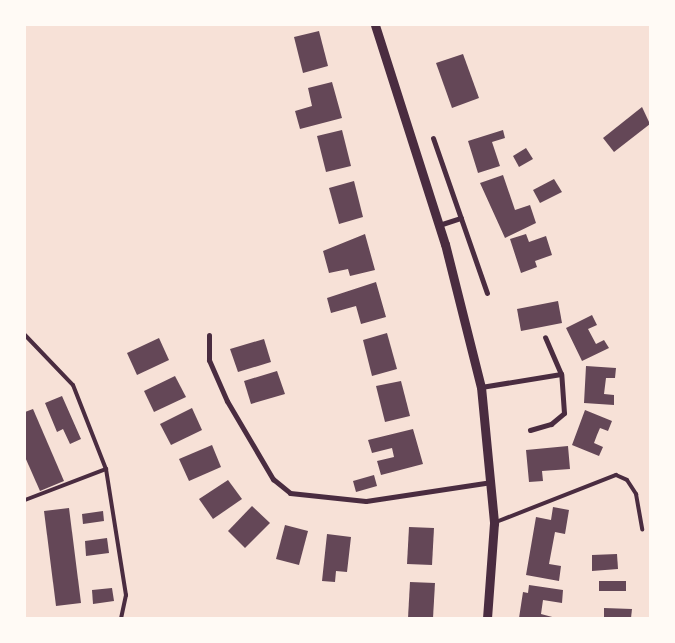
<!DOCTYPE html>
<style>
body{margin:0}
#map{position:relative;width:675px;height:643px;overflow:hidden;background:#f7e1d7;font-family:Barlow,sans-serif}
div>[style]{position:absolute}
.building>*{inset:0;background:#644757}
.service>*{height:4px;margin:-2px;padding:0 2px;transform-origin:2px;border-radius:2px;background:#4a2c40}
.minor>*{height:5px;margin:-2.5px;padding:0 2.5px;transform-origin:2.5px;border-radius:2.5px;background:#4a2c40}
.tertiary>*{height:9px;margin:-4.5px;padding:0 4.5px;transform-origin:4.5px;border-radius:4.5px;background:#4a2c40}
span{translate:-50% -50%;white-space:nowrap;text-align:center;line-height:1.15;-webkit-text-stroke:5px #fffaf5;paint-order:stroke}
.frame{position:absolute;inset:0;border:26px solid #fffaf5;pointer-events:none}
</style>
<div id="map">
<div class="building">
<div style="clip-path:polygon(319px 31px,328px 66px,303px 73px,294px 37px)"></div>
<div style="clip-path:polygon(463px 54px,479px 98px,452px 108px,436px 63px)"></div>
<div style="clip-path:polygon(332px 82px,342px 118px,300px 129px,295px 111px,312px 106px,308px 88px)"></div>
<div style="clip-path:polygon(642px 107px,650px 124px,614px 152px,603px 138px)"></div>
<div style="clip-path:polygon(342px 130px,351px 166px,326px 172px,317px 136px)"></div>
<div style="clip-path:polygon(503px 130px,505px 138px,492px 142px,500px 166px,478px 173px,468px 141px)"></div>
<div style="clip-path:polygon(526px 148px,533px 159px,519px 167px,513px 156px)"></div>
<div style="clip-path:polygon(503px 175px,515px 210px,530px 205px,536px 223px,505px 238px,480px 183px)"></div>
<div style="clip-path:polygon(554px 179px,562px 192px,540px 203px,533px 190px)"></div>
<div style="clip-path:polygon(354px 181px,363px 217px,339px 224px,329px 188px)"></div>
<div style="clip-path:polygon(365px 234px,375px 270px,350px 276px,348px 269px,329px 273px,323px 251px)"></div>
<div style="clip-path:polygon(526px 234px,529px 242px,546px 236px,552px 255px,535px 261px,537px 267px,521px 273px,510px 239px)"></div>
<div style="clip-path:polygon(376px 282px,386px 317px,361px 324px,356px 306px,331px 313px,327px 298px)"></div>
<div style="clip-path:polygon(558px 301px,562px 323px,521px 331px,517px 309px)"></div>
<div style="clip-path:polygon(592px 315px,597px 325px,588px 329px,596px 344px,604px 340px,609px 348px,582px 361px,566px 328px)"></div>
<div style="clip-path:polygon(387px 333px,397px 369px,372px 376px,363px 340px)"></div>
<div style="clip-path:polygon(159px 338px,169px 360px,137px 375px,127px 353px)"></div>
<div style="clip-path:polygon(264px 339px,271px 362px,238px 372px,230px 349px)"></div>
<div style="clip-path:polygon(586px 366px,616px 368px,615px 378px,606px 378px,604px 394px,614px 395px,614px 405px,584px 403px)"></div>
<div style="clip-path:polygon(277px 371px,285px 394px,251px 404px,244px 381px)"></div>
<div style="clip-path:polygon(175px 376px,186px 397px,154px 412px,144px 391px)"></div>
<div style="clip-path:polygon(401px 381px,410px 416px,385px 422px,376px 386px)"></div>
<div style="clip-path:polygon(62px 396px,81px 439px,70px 444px,63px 429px,57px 432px,45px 403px)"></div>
<div style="clip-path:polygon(192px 408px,202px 430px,171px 445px,160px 424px)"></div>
<div style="clip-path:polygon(33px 409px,64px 481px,40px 491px,25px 457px,25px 412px)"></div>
<div style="clip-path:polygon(585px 410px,612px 421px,608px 431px,600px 428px,597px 435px,594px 443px,603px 447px,599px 456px,572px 445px)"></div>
<div style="clip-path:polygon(413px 429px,423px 464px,381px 475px,377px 461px,394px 457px,392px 448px,372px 453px,368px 440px)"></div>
<div style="clip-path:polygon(212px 445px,221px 467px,189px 481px,179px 459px)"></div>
<div style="clip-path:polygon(568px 446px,570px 469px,542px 471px,543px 481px,529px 482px,526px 450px)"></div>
<div style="clip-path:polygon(374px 475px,377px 486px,356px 492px,353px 481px)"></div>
<div style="clip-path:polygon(228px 480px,242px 499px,213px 519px,199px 499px)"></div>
<div style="clip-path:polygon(252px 506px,270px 523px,245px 548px,228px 531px)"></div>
<div style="clip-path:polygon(553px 507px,569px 510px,565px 534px,555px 532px,549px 564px,561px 566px,559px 581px,526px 575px,536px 517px,551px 520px)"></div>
<div style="clip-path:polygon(69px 508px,81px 603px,56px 606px,44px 511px)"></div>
<div style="clip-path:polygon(103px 511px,104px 521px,83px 524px,82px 514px)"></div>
<div style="clip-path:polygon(285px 525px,308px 531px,299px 565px,276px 559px)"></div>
<div style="clip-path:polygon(409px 527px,434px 528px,432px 565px,407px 564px)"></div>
<div style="clip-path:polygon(327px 534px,351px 537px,347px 572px,336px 571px,335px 582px,322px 581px)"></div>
<div style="clip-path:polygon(107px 538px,109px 553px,86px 556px,85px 541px)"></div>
<div style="clip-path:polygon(617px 554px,618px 569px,592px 571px,592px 555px)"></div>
<div style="clip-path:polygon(599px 581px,626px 581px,626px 591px,599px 591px)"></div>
<div style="clip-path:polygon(410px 582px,435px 583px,433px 618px,408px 618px)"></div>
<div style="clip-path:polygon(529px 585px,563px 590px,562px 603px,543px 600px,541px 614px,556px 618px,519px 618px,523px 592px,528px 593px)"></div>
<div style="clip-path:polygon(112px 588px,114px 601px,93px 604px,92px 590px)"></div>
<div style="clip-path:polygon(604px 608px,632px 609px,631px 618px,604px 618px)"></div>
</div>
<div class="service">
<div style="left:25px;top:335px;width:69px;rotate:46.2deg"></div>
<div style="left:73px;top:385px;width:90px;rotate:68.6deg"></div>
<div style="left:106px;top:469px;width:128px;rotate:81deg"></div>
<div style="left:126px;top:595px;width:24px;rotate:102deg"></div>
<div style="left:25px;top:500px;width:87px;rotate:-20.9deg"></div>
<div style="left:496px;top:522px;width:129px;rotate:-21.4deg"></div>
<div style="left:616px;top:475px;width:12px;rotate:24deg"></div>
<div style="left:627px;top:480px;width:17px;rotate:57deg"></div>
<div style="left:636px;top:494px;width:36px;rotate:80deg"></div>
</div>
<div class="minor">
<div style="left:433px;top:138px;width:164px;rotate:70.8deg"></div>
<div style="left:439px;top:225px;width:23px;rotate:-18deg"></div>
<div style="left:209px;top:335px;width:25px;rotate:90deg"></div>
<div style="left:209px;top:360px;width:45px;rotate:66.3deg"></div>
<div style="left:227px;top:401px;width:91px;rotate:59.5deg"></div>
<div style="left:273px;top:479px;width:22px;rotate:39deg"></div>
<div style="left:290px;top:493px;width:76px;rotate:6deg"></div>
<div style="left:366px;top:501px;width:127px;rotate:-8.6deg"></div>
<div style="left:481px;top:387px;width:81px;rotate:-9.2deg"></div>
<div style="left:530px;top:430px;width:22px;rotate:-16deg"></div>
<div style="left:551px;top:424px;width:17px;rotate:-40deg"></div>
<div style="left:564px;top:413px;width:39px;rotate:-94deg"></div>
<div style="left:561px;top:374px;width:40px;rotate:-113.4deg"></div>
</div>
<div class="tertiary">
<div style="left:375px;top:25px;width:230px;rotate:72.3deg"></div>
<div style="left:445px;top:244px;width:147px;rotate:75.9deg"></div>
<div style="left:481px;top:387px;width:137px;rotate:84.5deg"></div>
<div style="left:494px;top:523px;width:95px;rotate:94.2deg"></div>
</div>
<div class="frame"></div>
</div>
